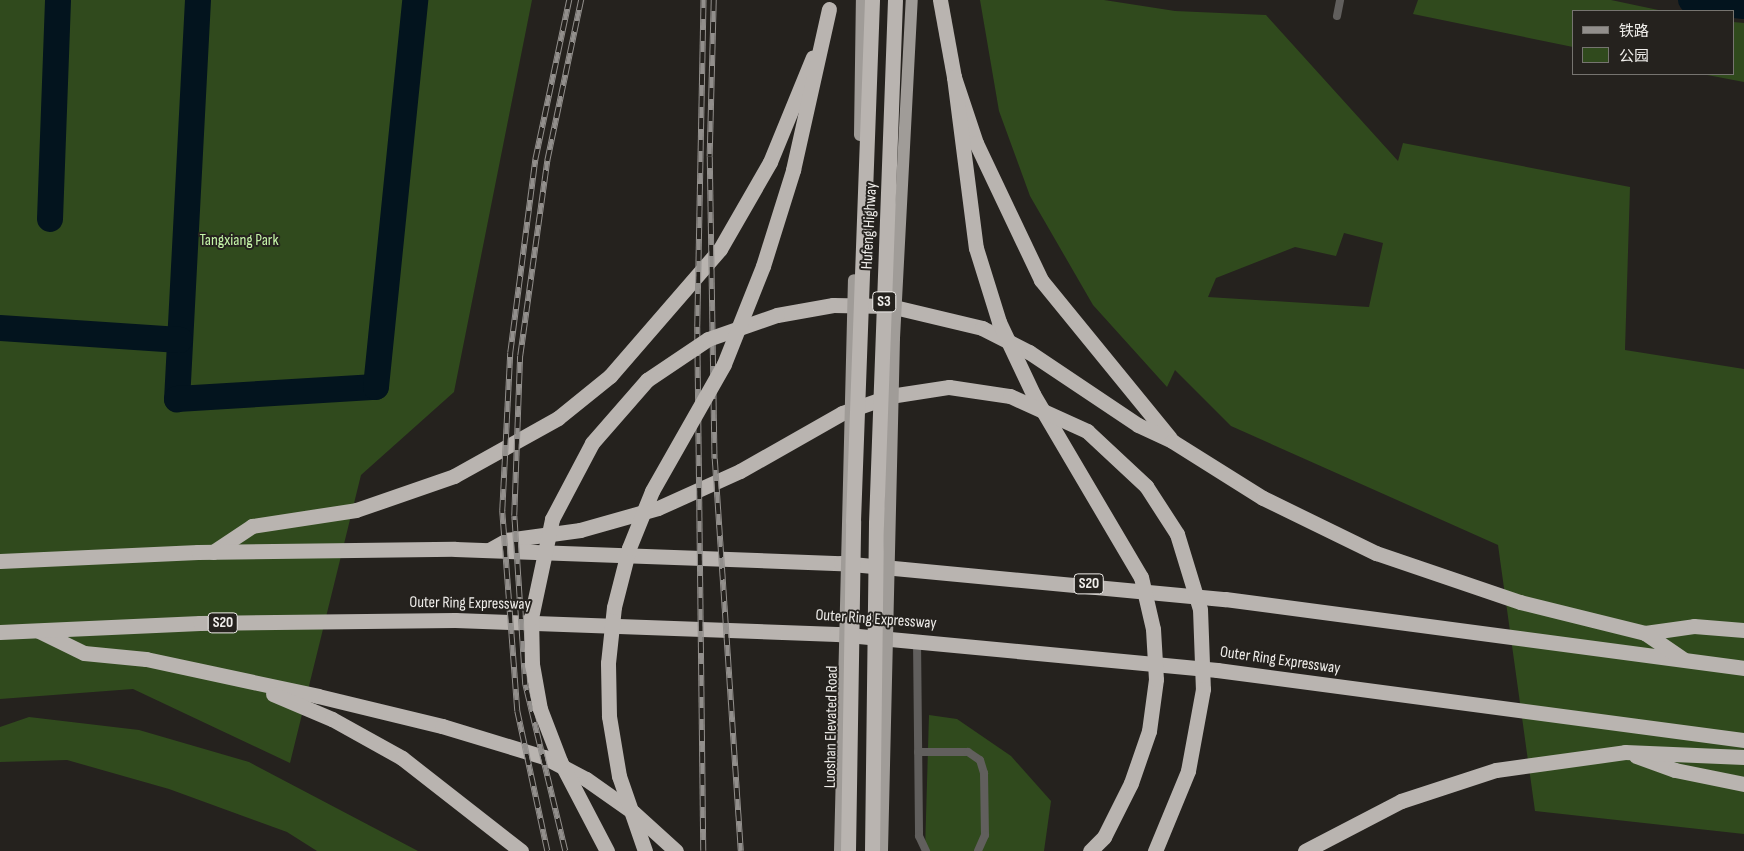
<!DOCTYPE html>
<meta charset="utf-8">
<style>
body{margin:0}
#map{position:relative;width:1744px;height:851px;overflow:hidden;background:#25221e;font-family:"Sofia Sans Condensed","Noto Sans SC",sans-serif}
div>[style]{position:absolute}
.green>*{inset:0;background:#304a1d}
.river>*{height:26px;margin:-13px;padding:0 13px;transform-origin:13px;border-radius:13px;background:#03141e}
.lane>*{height:8px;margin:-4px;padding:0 4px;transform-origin:4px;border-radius:4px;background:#615f5d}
.highway>*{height:15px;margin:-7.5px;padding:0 7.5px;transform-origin:7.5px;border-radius:7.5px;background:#b9b4b0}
.rail>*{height:5.5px;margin-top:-2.75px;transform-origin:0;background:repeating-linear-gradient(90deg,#25221e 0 11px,#928f8c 0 22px);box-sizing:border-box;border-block:1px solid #928f8c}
.primary-bridge>*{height:12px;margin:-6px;padding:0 6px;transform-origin:6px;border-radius:6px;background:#a09c98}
.highway-bridge>*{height:15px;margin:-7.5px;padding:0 7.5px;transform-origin:7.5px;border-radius:7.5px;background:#b9b4b0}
span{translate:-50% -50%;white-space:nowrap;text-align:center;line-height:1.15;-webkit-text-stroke:4px #25221e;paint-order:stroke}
.shield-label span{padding:1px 4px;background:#25221e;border:1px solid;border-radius:4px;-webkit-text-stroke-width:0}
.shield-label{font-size:15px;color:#f0eeeb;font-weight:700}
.street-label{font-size:16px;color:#f0eeeb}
.park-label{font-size:16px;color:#c5f4a8}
.legend{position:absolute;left:1572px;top:10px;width:162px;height:65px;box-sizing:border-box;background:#25221e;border:1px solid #767470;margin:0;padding:6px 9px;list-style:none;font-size:15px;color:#f0eeeb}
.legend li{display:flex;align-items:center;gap:10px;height:25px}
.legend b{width:25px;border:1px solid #767470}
</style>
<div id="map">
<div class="green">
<div style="clip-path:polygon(0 0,532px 0,454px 392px,361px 475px,290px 763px,133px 689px,0 699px)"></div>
<div style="clip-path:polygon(evenodd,980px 0,1104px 0,1175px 11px,1266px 15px,1398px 161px,1403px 143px,1630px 187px,1625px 350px,1744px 369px,1744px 834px,1535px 811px,1498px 545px,1231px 426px,1175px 370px,1167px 387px,1093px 305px,1030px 196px,999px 111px,980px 0,1344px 233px,1383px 243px,1369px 307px,1208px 297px,1216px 278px,1295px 247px,1336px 256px,1344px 233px)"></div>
<div style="clip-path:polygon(1418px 0,1611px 0,1663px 11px,1573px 11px,1573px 47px,1413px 14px)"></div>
<div style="clip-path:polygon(1733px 22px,1744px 23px,1744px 82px,1702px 74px,1733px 74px)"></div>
<div style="clip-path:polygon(929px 715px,957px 719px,1011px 756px,1051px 801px,1044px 851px,925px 851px)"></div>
<div style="clip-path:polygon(29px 717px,139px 730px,249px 762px,418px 851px,317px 851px,287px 832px,169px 789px,67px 760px,0 762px,0 727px)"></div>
</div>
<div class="river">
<div style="left:198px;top:0;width:400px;rotate:93deg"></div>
<div style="left:177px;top:399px;width:199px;rotate:-3.5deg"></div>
<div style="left:376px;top:387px;width:389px;rotate:-84.2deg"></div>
<div style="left:1691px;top:0;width:53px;rotate:6.5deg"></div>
<div style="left:50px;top:219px;width:219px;rotate:-87.9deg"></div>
<div style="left:0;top:328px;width:180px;rotate:3.8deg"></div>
</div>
<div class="lane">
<div style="left:1337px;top:16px;width:16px;rotate:-79deg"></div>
<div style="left:917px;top:640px;width:196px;rotate:89.4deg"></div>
<div style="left:919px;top:836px;width:17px;rotate:65deg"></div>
<div style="left:918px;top:752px;width:50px"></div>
<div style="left:968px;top:752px;width:14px;rotate:34deg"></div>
<div style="left:980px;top:760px;width:14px;rotate:73deg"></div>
<div style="left:984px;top:773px;width:62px;rotate:89.1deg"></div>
<div style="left:985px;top:835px;width:17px;rotate:114deg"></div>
</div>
<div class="highway">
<div style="left:940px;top:0;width:78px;rotate:79.7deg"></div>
<div style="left:954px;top:77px;width:70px;rotate:71.6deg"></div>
<div style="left:976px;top:143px;width:152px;rotate:64.6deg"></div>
<div style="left:1041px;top:280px;width:204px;rotate:50.8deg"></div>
<div style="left:777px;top:315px;width:57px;rotate:-10.1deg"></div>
<div style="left:833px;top:305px;width:57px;rotate:1deg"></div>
<div style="left:890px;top:306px;width:95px;rotate:13.4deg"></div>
<div style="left:982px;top:328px;width:53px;rotate:27.1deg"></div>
<div style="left:1029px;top:352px;width:131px;rotate:33.8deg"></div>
<div style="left:1138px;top:425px;width:38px;rotate:25deg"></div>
<div style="left:1172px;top:441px;width:107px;rotate:32.1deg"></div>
<div style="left:1263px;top:498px;width:126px;rotate:26deg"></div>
<div style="left:1376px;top:553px;width:152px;rotate:18.8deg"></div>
<div style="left:1520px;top:602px;width:129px;rotate:13.9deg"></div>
<div style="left:1645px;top:633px;width:49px;rotate:-8.1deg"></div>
<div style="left:1694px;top:626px;width:50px;rotate:4.6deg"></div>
<div style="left:489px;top:550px;width:21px;rotate:-29deg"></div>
<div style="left:507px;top:540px;width:74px;rotate:-7.8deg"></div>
<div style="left:580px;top:530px;width:81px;rotate:-15.8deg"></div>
<div style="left:658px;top:508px;width:90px;rotate:-24.3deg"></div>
<div style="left:740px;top:471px;width:117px;rotate:-29.6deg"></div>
<div style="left:842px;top:413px;width:51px;rotate:-19.5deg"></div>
<div style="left:890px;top:396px;width:60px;rotate:-8.7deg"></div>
<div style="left:213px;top:552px;width:47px;rotate:-33.7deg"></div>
<div style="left:252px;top:526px;width:105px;rotate:-8.7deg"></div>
<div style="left:356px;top:510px;width:104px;rotate:-19.1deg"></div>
<div style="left:454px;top:476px;width:119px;rotate:-29.1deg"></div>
<div style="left:558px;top:418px;width:67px;rotate:-38.9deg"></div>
<div style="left:610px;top:376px;width:168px;rotate:-49.1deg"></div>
<div style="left:720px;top:249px;width:100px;rotate:-60.1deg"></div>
<div style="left:770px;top:162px;width:113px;rotate:-67.7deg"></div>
<div style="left:0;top:561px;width:198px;rotate:-2.6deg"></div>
<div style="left:198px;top:552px;width:257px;rotate:-0.7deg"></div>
<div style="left:455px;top:549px;width:386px;rotate:2.1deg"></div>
<div style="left:841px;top:563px;width:386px;rotate:5.4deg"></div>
<div style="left:1225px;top:599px;width:524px;rotate:7.57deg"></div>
<div style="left:39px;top:631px;width:50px;rotate:26.1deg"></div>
<div style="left:84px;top:653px;width:62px;rotate:5.5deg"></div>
<div style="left:146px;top:659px;width:176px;rotate:12.1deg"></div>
<div style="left:318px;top:696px;width:128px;rotate:13.6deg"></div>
<div style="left:442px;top:726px;width:107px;rotate:16.9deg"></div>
<div style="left:544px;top:757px;width:47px;rotate:27.6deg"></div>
<div style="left:586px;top:779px;width:57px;rotate:35.1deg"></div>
<div style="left:633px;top:812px;width:58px;rotate:42.2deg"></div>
<div style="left:0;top:632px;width:200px;rotate:-2.6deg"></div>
<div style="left:200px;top:623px;width:255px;rotate:-0.7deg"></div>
<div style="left:455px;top:620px;width:382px;rotate:2.1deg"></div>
<div style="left:837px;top:634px;width:382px;rotate:5.4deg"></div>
<div style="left:1217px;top:670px;width:532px;rotate:7.57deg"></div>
<div style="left:1645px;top:633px;width:46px;rotate:34.4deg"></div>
<div style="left:273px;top:694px;width:64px;rotate:23deg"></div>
<div style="left:332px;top:719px;width:80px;rotate:29.1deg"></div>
<div style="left:402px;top:758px;width:151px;rotate:38deg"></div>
<div style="left:1636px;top:756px;width:41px;rotate:19.7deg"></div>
<div style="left:1675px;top:770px;width:70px;rotate:11.5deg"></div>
<div style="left:1090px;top:851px;width:20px;rotate:-45deg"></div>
<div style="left:1104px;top:837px;width:60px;rotate:-63.4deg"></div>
<div style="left:1131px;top:783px;width:55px;rotate:-70.9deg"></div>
<div style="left:1149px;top:731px;width:52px;rotate:-82.3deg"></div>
<div style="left:1305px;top:851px;width:108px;rotate:-27.5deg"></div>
<div style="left:1401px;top:801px;width:100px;rotate:-18.1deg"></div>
<div style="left:1496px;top:770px;width:130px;rotate:-7.9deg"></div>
<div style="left:1625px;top:752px;width:119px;rotate:2.4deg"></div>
</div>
<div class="rail">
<div style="left:714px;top:0;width:157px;rotate:91.5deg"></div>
<div style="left:710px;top:157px;width:302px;rotate:89.1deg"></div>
<div style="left:715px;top:459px;width:393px;rotate:86.2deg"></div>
<div style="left:547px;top:851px;width:143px;rotate:-102.1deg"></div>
<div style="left:517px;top:711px;width:201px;rotate:-94.3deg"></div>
<div style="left:502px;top:511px;width:158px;rotate:-87.1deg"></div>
<div style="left:510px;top:353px;width:195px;rotate:-82.6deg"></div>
<div style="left:535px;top:160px;width:164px;rotate:-78deg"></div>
<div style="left:565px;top:851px;width:171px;rotate:-103.5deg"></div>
<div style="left:525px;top:685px;width:169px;rotate:-93.7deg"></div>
<div style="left:514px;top:516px;width:160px;rotate:-87.9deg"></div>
<div style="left:520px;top:356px;width:197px;rotate:-82.1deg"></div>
<div style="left:547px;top:161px;width:165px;rotate:-78.1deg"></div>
<div style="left:703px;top:851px;width:524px;rotate:-90.66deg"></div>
<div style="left:697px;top:327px;width:327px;rotate:-88.9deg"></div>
</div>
<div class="primary-bridge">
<div style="left:860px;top:135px;width:135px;rotate:-89.2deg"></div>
<div style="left:840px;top:851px;width:571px;rotate:-88.6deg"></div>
<div style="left:882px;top:851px;width:513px;rotate:-88.66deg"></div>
<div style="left:894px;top:338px;width:338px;rotate:-87deg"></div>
</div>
<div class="highway-bridge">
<div style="left:954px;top:77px;width:172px;rotate:82.7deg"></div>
<div style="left:976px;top:248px;width:77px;rotate:72.7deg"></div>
<div style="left:999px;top:322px;width:80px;rotate:64.7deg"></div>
<div style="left:1033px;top:394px;width:212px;rotate:59.5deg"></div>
<div style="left:1141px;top:577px;width:53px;rotate:77deg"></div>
<div style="left:1153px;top:629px;width:50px;rotate:86.6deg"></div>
<div style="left:949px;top:387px;width:62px;rotate:8.4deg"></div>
<div style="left:1010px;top:396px;width:85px;rotate:24.4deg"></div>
<div style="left:1087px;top:431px;width:81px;rotate:43deg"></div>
<div style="left:1146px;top:486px;width:57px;rotate:57.1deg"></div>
<div style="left:1177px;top:534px;width:78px;rotate:73deg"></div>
<div style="left:1200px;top:609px;width:80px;rotate:87.9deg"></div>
<div style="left:1203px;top:689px;width:83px;rotate:100.4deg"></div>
<div style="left:1188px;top:771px;width:87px;rotate:112.4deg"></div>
<div style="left:607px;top:851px;width:102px;rotate:-117.6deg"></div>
<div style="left:560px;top:761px;width:56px;rotate:-111deg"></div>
<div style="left:540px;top:709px;width:46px;rotate:-100.1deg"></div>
<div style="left:532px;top:664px;width:46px;rotate:-91.2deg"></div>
<div style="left:531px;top:618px;width:101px;rotate:-78deg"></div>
<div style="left:552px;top:519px;width:86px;rotate:-62.2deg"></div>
<div style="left:592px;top:443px;width:84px;rotate:-48.9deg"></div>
<div style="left:647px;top:380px;width:73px;rotate:-33.9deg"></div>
<div style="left:708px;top:339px;width:73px;rotate:-19.2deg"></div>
<div style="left:645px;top:851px;width:79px;rotate:-109.1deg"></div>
<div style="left:619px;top:776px;width:61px;rotate:-99.5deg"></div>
<div style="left:609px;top:716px;width:53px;rotate:-91.1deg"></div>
<div style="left:608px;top:663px;width:56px;rotate:-83.9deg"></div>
<div style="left:614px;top:607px;width:61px;rotate:-75.7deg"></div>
<div style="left:629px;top:548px;width:61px;rotate:-68deg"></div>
<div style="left:652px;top:491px;width:146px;rotate:-60.4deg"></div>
<div style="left:724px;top:364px;width:105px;rotate:-68.3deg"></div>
<div style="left:763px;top:266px;width:101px;rotate:-72.6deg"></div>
<div style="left:793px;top:170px;width:165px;rotate:-77.4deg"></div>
<div style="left:848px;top:851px;width:330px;rotate:-89.1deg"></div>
<div style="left:853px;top:521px;width:521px;rotate:-87.91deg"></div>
<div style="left:872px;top:851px;width:328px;rotate:-89.3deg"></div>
<div style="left:876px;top:523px;width:523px;rotate:-87.92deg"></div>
</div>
<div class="shield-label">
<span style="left:884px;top:302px">S3</span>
<span style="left:1089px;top:584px">S20</span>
<span style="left:223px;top:623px">S20</span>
</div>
<div class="street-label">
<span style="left:870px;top:226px;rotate:-87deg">Hufeng Highway</span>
<span style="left:470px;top:604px;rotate:1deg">Outer Ring Expressway</span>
<span style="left:876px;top:620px;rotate:4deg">Outer Ring Expressway</span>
<span style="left:1280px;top:661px;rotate:8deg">Outer Ring Expressway</span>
<span style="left:832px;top:727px;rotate:-89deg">Luoshan Elevated Road</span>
</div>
<div class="park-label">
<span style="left:239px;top:241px">Tangxiang Park</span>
</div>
<ul class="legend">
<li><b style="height:6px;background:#928f8c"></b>铁路</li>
<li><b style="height:14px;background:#304a1d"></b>公园</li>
</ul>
</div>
